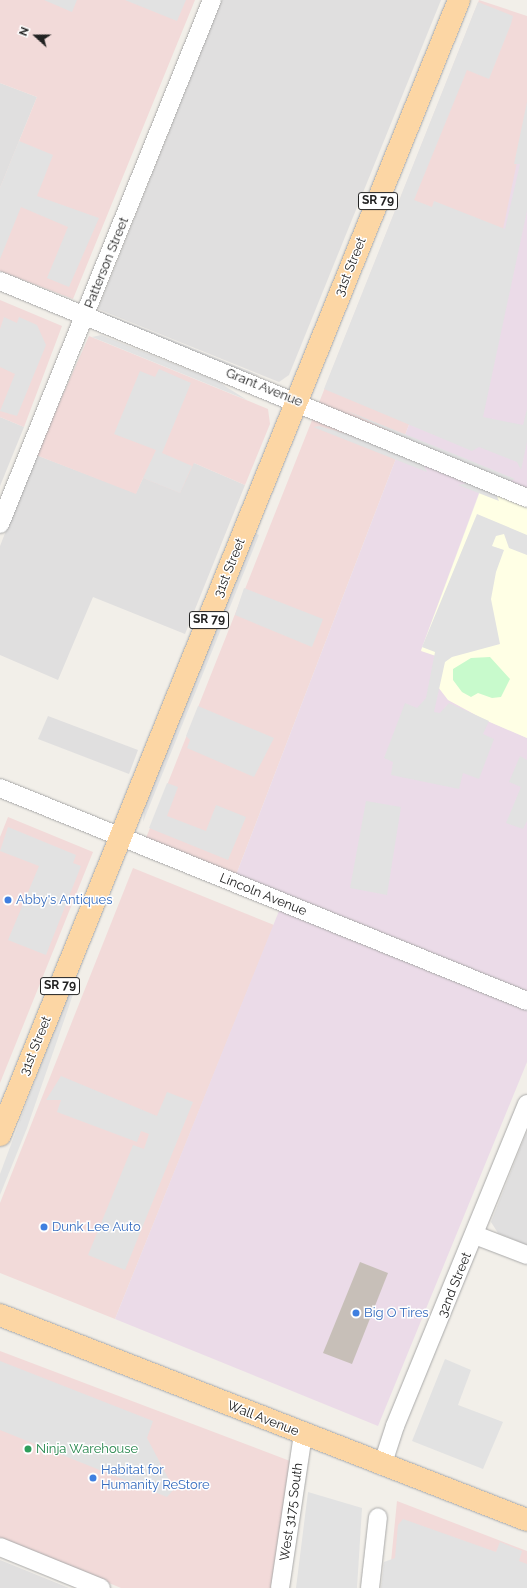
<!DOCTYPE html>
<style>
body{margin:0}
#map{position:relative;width:527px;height:1588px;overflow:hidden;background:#f2efe9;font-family:Raleway,sans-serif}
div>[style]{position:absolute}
.residential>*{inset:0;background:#e0dfdf}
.commercial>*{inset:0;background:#f2dad9}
.industrial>*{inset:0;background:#ebdbe8}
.education>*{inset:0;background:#ffffe5}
.park>*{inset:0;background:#c8facc}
.parking>*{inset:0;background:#e2e2e2}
.building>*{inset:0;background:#c7bfb8}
.roads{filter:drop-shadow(0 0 1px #a9a9a9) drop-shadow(0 0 1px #a9a9a9)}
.minor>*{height:18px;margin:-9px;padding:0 9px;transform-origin:9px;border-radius:9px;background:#fff}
.major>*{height:22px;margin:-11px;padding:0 11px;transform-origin:11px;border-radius:11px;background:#fcd6a4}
.dots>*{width:11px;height:11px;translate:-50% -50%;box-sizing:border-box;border:2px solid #fff;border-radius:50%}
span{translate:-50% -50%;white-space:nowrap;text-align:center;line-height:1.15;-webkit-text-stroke:3px #fff;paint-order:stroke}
.shield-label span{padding:1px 3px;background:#fff;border:1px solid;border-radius:3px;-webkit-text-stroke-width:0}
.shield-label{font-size:12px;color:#222;font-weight:700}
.street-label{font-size:13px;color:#222}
.shop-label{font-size:13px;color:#366cbe}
.left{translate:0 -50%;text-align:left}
.leisure-label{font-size:13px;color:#27864d}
.north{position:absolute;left:16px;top:16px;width:40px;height:40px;-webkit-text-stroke:3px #fff;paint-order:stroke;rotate:291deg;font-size:11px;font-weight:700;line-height:16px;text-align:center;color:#222}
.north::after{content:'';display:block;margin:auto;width:14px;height:18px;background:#222;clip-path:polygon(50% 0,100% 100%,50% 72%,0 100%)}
</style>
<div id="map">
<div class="residential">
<div style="clip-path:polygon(222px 0,441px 0,289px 375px,279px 382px,98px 309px)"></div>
<div style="clip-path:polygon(0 83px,37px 97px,0 188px)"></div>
<div style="clip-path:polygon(0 417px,24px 427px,0 486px)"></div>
<div style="clip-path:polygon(36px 455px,136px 493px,143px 478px,194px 463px,245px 485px,185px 634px,93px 597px,58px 680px,0 655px,0 546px)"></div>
<div style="clip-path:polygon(48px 716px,138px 750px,129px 774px,38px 739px)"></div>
<div style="clip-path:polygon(527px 1131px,527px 1245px,498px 1233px,491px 1222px)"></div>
<div style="clip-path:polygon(0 1560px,69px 1588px,0 1588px)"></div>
</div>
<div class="commercial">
<div style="clip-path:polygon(0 0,195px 0,73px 299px,0 271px,0 188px,37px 97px,0 83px)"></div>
<div style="clip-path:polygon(479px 0,527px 16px,527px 160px,476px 360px,440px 344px,236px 875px,146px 838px)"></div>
<div style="clip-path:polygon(0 300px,62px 326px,24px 427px,0 417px)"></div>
<div style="clip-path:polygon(89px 336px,268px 409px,270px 424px,245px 485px,194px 463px,180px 493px,143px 478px,136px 494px,36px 455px)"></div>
<div style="clip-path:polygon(8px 817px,93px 852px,0 1083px,0 837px)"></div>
<div style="clip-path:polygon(133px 868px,274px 925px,115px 1319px,0 1273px,0 1203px)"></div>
<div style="clip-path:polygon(0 1351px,290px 1461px,271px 1588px,121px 1588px,0 1538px)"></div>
<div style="clip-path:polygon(397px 1501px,527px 1551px,527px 1588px,403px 1588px,389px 1582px)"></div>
</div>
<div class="industrial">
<div style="clip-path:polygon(518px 157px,527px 160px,527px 490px,486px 474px,421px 650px,442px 658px,483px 719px,527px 738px,527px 1062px,378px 1426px,115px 1319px,285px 896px,236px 875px,440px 344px,476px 359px)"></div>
</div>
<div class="education">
<div style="clip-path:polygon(481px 489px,527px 508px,527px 738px,483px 719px,448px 700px,438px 687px,442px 658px,421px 651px)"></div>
</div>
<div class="park">
<div style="clip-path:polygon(490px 657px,510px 679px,501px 697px,492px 698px,478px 693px,471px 697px,462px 692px,453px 680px,453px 669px,471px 658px)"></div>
</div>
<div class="parking">
<div style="clip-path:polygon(44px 0,77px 0,72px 12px)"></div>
<div style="clip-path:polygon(125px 0,186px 0,177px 21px)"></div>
<div style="clip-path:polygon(478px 2px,513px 16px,511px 24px,489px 79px,467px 70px,414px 200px,432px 207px,434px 201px,505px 229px,520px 164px,514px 164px,527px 102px,527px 211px,483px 417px,523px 425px,527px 409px,527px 442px,521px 470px,517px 462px,479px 447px,472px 451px,324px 389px)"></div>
<div style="clip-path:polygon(19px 141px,53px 155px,37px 196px,99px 218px,69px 287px,47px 278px,68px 227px,21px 207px,0 259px,0 188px)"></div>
<div style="clip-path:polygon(100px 311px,153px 332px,261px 376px,235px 370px,106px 320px)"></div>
<div style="clip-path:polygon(4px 317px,17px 323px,19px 317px,37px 325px,46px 345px,17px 416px,0 411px,15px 374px,0 367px,0 329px)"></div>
<div style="clip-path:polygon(101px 335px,217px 381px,247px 400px,92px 337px)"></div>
<div style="clip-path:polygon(159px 369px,191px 383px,162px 453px,192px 466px,180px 493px,143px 478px,156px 450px,114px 434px,140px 371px,155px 377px)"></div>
<div style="clip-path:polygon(345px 410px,469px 460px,515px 479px,507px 482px,442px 456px)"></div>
<div style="clip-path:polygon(319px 426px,347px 434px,423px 464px,427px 472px,313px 427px)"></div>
<div style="clip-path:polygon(468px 483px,496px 494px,499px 501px,458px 485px)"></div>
<div style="clip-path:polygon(477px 514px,527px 535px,527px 555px,509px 548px,504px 534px,496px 536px,492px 546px,504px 550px,496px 572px,491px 599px,500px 644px,452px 657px,445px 662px,434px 712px,440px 713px,449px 703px,489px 721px,483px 734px,494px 739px,479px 779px,463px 773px,459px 789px,391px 775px,393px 762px,384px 758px,405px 703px,417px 708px,426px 698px,435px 652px,422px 647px)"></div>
<div style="clip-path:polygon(252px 532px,259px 535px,143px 822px,145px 795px)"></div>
<div style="clip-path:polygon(244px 588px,323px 619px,312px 647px,235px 615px)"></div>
<div style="clip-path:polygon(198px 706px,274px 738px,254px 777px,187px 748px,190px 740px,186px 736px)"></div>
<div style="clip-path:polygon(520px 756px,527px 760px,527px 821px,523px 829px,506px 823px,521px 787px,509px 782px)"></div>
<div style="clip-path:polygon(167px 783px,178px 787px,167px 816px,206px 831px,216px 805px,246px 817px,228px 860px,149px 828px)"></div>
<div style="clip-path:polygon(366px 801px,401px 807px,387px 895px,350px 888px)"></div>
<div style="clip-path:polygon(8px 827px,76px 855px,73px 863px,81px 866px,46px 955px,8px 940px,39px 866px,0 851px)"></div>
<div style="clip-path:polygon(79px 977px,27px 1128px,0 1195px,0 1174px,64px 1002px)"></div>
<div style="clip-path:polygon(61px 1076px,157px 1116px,167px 1092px,193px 1102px,125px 1270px,88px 1255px,133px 1145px,144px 1149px,149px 1134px,141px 1131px,137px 1142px,57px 1112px,61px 1100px,46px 1100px)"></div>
<div style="clip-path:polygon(445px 1359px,471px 1370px,458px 1405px,503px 1422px,483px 1469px,412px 1441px)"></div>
<div style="clip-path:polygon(0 1361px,153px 1421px,147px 1438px,174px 1489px,167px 1497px,0 1430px)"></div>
<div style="clip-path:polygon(308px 1492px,362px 1508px,357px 1588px,296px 1588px)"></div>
<div style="clip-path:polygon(403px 1519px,496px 1552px,500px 1542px,522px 1551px,519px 1561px,527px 1564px,527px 1588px,381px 1588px,384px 1562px,395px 1558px,398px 1525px)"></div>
</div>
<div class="building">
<div style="clip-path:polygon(360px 1262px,388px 1273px,352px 1364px,323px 1353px)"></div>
</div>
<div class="roads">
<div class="minor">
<div style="left:0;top:281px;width:570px;rotate:22.38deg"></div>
<div style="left:0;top:524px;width:565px;rotate:-67.97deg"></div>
<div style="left:0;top:788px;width:568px;rotate:22.01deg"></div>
<div style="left:475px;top:1235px;width:56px;rotate:21deg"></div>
<div style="left:382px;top:1466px;width:42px;rotate:-72deg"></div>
<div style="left:395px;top:1426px;width:348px;rotate:-67.7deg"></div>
<div style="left:0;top:1547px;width:109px;rotate:22.1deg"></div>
<div style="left:280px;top:1588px;width:155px;rotate:-81.5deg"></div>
<div style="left:370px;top:1588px;width:71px;rotate:-83.6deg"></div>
</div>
<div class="major">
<div style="left:0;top:1135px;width:1224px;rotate:-67.98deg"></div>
<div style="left:0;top:1315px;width:565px;rotate:21.26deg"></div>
</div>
</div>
<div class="dots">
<div style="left:8px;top:900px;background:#3f7fe0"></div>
<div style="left:44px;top:1227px;background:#3f7fe0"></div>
<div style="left:356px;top:1313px;background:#3f7fe0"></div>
<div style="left:28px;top:1449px;background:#2e9e5b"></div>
<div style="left:93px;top:1478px;background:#3f7fe0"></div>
</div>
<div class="shield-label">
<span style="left:378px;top:201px">SR 79</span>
<span style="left:209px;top:620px">SR 79</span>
<span style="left:60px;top:986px">SR 79</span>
</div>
<div class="street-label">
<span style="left:107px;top:263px;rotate:-68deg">Patterson Street</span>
<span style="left:351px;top:267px;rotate:-68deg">31st Street</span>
<span style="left:264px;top:388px;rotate:22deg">Grant Avenue</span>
<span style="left:230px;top:568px;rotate:-68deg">31st Street</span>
<span style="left:263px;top:895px;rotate:22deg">Lincoln Avenue</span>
<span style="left:36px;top:1046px;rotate:-68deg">31st Street</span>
<span style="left:455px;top:1285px;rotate:-68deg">32nd Street</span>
<span style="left:263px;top:1419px;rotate:21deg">Wall Avenue</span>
<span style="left:292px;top:1512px;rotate:-82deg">West 3175 South</span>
</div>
<div class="shop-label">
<span class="left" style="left:16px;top:900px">Abby's Antiques</span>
<span class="left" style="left:52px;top:1227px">Dunk Lee Auto</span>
<span class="left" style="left:364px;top:1313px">Big O Tires</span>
<span class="left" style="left:101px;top:1478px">Habitat for<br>Humanity ReStore</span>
</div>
<div class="leisure-label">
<span class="left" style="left:36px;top:1449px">Ninja Warehouse</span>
</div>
<div class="north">N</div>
</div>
